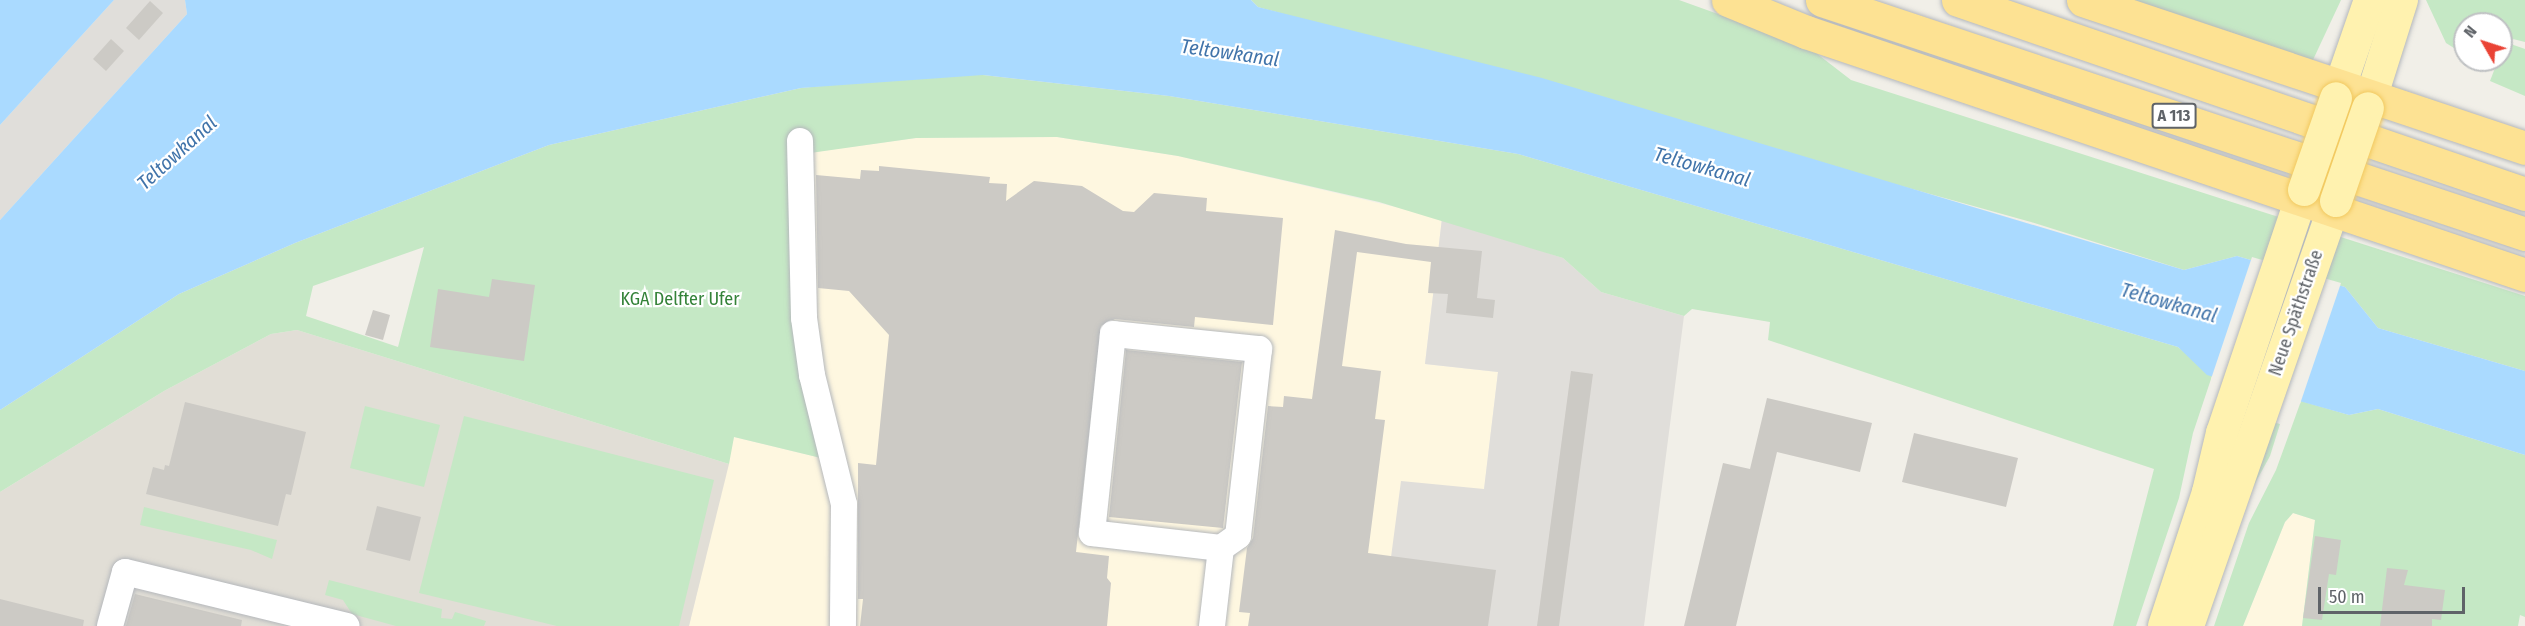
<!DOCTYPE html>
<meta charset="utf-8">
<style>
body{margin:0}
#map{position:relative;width:2525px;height:626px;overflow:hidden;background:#f1efe8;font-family:"Fira Sans Condensed",sans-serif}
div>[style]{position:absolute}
.commercial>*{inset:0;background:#fef7e0}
.industrial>*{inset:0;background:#e0deda}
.education>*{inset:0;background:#e1ded6}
.green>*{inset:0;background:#c5e8c5}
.water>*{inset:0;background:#aadaff}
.pier>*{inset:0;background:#f1efe8}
.building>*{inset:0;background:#cccac5}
.roads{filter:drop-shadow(0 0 2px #b5b8bc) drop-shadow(0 0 2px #b5b8bc)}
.minor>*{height:26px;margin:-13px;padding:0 13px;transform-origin:13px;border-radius:13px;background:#fff}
.major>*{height:32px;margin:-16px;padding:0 16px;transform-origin:16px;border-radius:16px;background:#fff2af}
.highway>*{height:33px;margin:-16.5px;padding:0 16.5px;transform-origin:16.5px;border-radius:16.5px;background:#fde293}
.bridges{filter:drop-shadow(0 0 2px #f2c960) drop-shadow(0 0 2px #f2c960)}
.major-bridge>*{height:32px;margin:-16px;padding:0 16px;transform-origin:16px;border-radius:16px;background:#fff2af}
span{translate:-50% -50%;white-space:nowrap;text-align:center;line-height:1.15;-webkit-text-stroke:4.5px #fff;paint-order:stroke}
.shield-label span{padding:2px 4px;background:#fff;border:2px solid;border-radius:4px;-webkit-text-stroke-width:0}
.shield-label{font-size:16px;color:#5f6368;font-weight:700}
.park-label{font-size:18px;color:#348238}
.street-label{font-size:18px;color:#5f6368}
.water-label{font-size:20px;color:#4174aa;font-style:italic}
.north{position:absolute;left:2453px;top:12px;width:60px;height:60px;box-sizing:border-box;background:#fff;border:2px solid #bfc1c3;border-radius:50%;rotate:309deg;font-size:16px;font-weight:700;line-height:24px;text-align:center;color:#5f6368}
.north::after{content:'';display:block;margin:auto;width:21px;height:27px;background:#ea4335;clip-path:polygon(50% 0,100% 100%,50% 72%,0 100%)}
.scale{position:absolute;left:2318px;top:587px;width:147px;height:27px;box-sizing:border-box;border:3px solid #5f6368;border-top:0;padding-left:8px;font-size:18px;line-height:21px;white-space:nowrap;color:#5f6368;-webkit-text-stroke:4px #fff;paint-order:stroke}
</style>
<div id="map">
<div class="commercial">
<div style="clip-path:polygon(1057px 137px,1178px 156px,1442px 218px,1425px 364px,1498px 372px,1484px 490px,1382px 626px,843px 626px,847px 589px,810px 316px,807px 153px,916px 138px)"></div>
<div style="clip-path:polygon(734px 437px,825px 459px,835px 491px,831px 626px,689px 626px)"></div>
<div style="clip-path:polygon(2293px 513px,2315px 520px,2302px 626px,2243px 626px,2285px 522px)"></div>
</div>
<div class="industrial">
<div style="clip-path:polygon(114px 0,185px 0,187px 14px,0 220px,0 125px)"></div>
<div style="clip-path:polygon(1442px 218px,1563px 258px,1601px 292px,1684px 316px,1644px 626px,1382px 626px,1401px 481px,1484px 489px,1498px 372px,1425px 364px)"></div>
</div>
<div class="education">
<div style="clip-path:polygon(297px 330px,729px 464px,689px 626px,0 626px,0 492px,164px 391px,271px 334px)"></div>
</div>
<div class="green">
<div style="clip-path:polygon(1251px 0,1679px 0,1807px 46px,1851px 80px,2525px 296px,2525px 371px,2378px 328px,2345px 287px,2237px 256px,2184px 270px,2031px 222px,1258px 7px)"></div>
<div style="clip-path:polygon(2132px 0,2341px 0,2312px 62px)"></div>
<div style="clip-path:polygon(2426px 0,2525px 0,2525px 42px,2501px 36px,2501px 24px,2465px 24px,2460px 26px,2461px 36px,2454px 48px,2446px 43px)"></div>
<div style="clip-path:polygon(2505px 42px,2525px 49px,2525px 96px,2490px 81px)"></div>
<div style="clip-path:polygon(evenodd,937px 75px,983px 75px,1169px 96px,1518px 154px,2178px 347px,2212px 376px,2193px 433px,2179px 498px,2136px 626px,2113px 626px,2154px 469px,1768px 340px,1770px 322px,1692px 309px,1684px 316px,1601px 292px,1563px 258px,1379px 202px,1178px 156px,1057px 137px,916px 138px,789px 156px,825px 459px,734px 437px,729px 464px,297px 330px,271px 334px,164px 391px,0 492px,0 410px,179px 294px,295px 243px,549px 145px,801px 88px,937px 75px,424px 247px,398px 347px,306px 316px,313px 286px,424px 247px)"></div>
<div style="clip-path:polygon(2301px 401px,2349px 415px,2378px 409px,2525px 455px,2525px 617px,2520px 615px,2518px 626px,2302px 626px,2315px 520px,2293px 513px,2285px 522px,2243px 626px,2214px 626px,2249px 523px,2276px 470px)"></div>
<div style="clip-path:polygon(365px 406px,440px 425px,424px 487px,350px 468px)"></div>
<div style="clip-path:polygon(464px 416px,714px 480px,679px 626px,557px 626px,419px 593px)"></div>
<div style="clip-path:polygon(2273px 422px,2280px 424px,2270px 456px,2248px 496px)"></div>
<div style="clip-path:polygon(144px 507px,277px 540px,272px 559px,251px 550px,140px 525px)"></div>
<div style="clip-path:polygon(329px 580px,442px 609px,441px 618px,452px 619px,455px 612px,486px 621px,484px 626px,396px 626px,352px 614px,343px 600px,325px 595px)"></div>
</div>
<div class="water">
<div style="clip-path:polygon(0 0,114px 0,0 125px)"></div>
<div style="clip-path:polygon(185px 0,1251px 0,1258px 7px,1542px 78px,2184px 270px,2237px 256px,2345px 287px,2378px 328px,2525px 371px,2525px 455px,2378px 409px,2349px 415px,2207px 375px,2178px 347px,1518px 154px,1169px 96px,983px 75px,801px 88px,549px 145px,295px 243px,179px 294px,0 410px,0 220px,187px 14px)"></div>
</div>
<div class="pier">
<div style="clip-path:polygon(2252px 257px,2341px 283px,2300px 404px,2211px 379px)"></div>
</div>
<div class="building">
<div style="clip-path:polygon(150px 1px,163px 13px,139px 40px,126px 28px)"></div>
<div style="clip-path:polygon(111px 39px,124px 51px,106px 71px,93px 59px)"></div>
<div style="clip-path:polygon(879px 166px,990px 177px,989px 183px,1007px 184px,1006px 201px,1034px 181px,1082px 186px,1123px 211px,1134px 212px,1154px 193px,1207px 198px,1206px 211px,1283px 218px,1273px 325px,1195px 317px,1194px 327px,1115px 319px,1101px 326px,1076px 552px,1109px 556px,1107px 578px,1111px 583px,1107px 626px,860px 626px,863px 599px,858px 599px,858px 463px,876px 465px,889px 335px,849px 291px,818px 288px,816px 175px,860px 179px,861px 170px,879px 171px)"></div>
<div style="clip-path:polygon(1335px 230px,1406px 244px,1482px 251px,1477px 298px,1495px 300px,1493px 318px,1446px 313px,1448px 294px,1428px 293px,1431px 262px,1357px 252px,1342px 366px,1381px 371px,1375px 419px,1385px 420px,1368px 553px,1496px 570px,1488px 626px,1248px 626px,1250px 613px,1239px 612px,1247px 548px,1253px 538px,1268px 406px,1283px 407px,1284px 396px,1312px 399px)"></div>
<div style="clip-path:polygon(492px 279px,535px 285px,524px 361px,430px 347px,438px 289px,489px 297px)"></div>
<div style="clip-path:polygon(373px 310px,390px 315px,383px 340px,365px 335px)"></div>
<div style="clip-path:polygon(1126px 350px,1242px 362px,1223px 528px,1109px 517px)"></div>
<div style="clip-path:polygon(1571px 371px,1593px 374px,1559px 626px,1537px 626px)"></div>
<div style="clip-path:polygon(1767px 398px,1872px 423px,1860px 472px,1777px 452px,1736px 626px,1684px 626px,1723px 463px,1750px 469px)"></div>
<div style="clip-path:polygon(185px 402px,306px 432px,291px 495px,286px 494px,278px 526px,146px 494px,153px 467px,164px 470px,165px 465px,169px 466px)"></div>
<div style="clip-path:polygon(1914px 433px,2018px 458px,2006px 507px,1902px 482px)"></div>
<div style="clip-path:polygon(377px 506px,421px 517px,410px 561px,366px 550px)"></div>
<div style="clip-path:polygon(2315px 536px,2341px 540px,2336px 575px,2329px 574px,2322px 620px,2303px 618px)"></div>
<div style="clip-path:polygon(2387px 568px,2408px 570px,2404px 585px,2445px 590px,2441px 620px,2432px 619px,2432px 626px,2380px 626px)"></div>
<div style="clip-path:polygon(135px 594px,242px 620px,241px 626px,126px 626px)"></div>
<div style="clip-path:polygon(0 599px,84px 620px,83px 626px,0 626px)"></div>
</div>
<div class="roads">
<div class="minor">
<div style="left:800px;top:141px;width:177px;rotate:88.7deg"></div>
<div style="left:804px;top:318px;width:58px;rotate:82deg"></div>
<div style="left:812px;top:375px;width:133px;rotate:76.1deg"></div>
<div style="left:844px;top:504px;width:122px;rotate:90.5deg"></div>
<div style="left:110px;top:626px;width:56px;rotate:-74.5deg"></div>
<div style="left:125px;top:572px;width:228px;rotate:13.7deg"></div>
<div style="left:1212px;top:626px;width:79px;rotate:-83.4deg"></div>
<div style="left:1221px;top:548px;width:130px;rotate:-173.4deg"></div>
<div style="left:1092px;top:533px;width:200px;rotate:-84deg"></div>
<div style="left:1113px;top:334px;width:147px;rotate:5.9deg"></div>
<div style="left:1259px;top:349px;width:188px;rotate:96.4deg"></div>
<div style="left:1238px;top:536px;width:21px;rotate:145deg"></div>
</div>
<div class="major">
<div style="left:2336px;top:98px;width:104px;rotate:-70.9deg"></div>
<div style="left:2368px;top:108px;width:113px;rotate:-72.5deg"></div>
<div style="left:2164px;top:626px;width:141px;rotate:-71.8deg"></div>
<div style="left:2208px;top:492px;width:61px;rotate:-76.7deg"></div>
<div style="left:2222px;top:433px;width:256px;rotate:-71.4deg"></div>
<div style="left:2188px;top:626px;width:450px;rotate:-70.8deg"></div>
</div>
<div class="highway">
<div style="left:1728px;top:0;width:84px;rotate:22.3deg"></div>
<div style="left:1806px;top:32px;width:759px;rotate:18.67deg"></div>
<div style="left:1822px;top:0;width:741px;rotate:18.41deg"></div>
<div style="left:1958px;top:0;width:599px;rotate:18.89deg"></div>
<div style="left:2083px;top:0;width:466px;rotate:18.5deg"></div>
</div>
</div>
<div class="bridges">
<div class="major-bridge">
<div style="left:2304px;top:190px;width:97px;rotate:-70.8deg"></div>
<div style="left:2336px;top:201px;width:98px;rotate:-71deg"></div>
</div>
</div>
<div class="shield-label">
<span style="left:2174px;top:116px">A 113</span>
</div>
<div class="park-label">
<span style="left:680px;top:299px">KGA Delfter Ufer</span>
</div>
<div class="street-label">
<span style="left:2296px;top:313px;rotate:-71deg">Neue Späthstraße</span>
</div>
<div class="water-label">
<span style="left:1230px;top:53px;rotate:8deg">Teltowkanal</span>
<span style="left:177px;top:153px;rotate:-42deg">Teltowkanal</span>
<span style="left:1702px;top:167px;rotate:16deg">Teltowkanal</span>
<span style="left:2169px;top:303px;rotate:16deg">Teltowkanal</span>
</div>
<div class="north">N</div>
<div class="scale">50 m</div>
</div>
